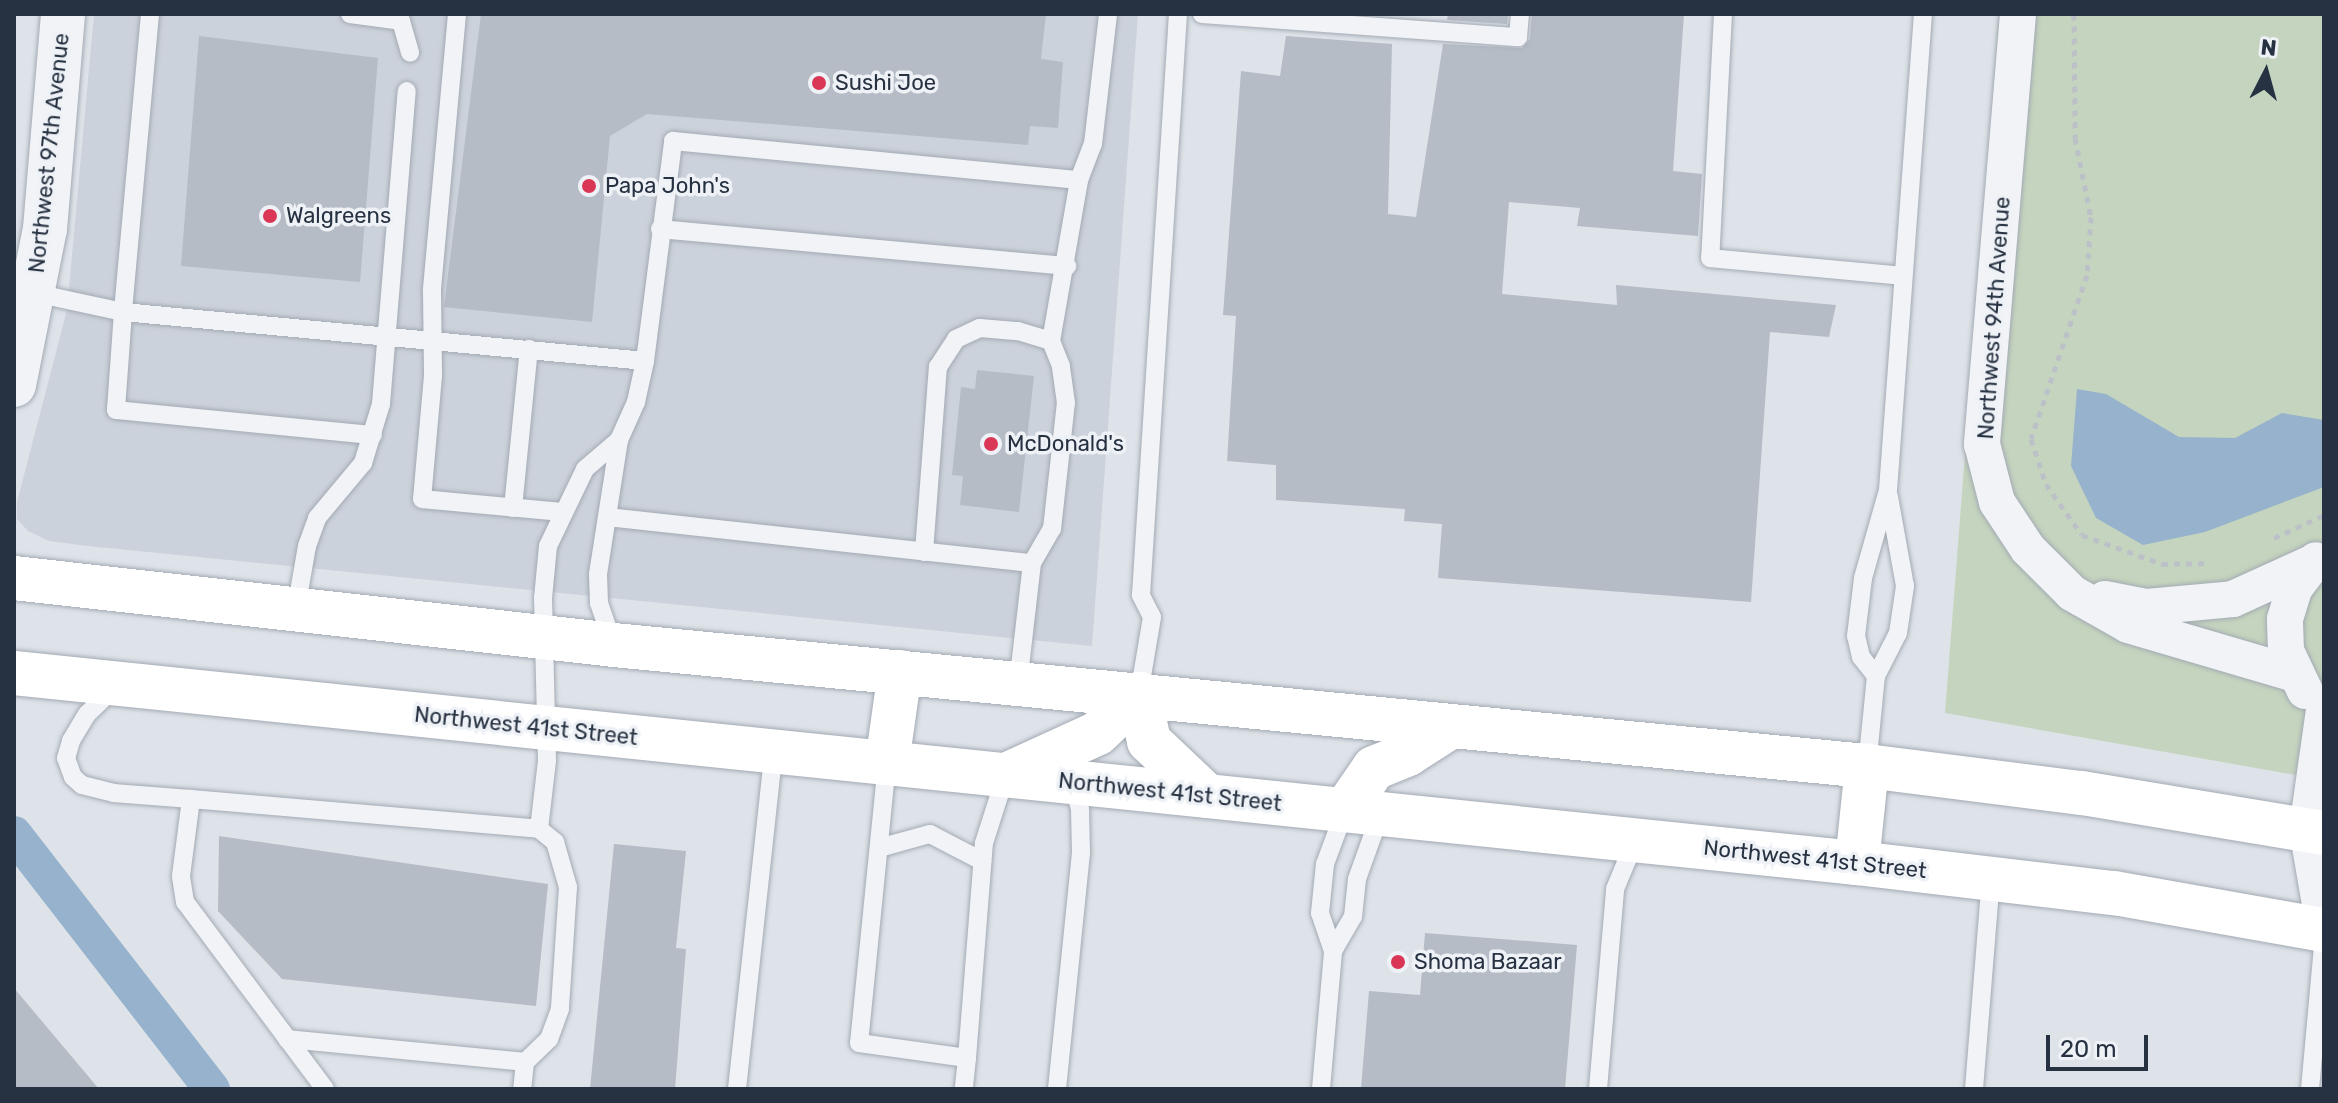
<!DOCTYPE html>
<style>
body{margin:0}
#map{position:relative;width:2338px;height:1103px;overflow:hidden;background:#dee3e9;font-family:Rubik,sans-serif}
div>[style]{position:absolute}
.built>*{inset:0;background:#ccd2db}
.green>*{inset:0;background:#c5d4be}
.water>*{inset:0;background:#96b2cc}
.canal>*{height:36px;margin:-18px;padding:0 18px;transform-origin:18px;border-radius:18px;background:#96b2cc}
.building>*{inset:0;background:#b5bcc6}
.path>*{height:5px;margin-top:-2.5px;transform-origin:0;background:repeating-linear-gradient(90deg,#bcc1c8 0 6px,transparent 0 12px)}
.roads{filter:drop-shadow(0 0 2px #a3aab3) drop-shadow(0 0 2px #a3aab3)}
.service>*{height:18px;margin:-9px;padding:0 9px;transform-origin:9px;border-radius:9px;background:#f1f3f7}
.minor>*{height:36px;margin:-18px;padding:0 18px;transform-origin:18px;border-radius:18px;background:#f1f3f7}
.tertiary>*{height:44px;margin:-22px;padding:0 22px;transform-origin:22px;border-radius:22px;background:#f1f3f7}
.primary>*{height:44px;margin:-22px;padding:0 22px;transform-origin:22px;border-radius:22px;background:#fff}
.dots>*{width:22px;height:22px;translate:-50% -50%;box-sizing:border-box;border:4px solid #eef2f6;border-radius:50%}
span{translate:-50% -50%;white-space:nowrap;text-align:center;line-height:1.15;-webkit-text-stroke:7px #eef2f6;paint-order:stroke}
.poi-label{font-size:22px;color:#263141}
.left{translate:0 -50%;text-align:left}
.street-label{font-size:22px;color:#263141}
.frame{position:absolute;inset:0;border:16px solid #263141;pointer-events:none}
.north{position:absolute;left:2226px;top:32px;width:80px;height:80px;-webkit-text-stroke:6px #eef2f6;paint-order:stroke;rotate:6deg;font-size:22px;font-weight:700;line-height:32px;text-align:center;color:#263141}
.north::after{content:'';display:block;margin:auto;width:28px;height:36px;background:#263141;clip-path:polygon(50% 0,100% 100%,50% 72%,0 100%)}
.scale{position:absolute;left:2046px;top:1035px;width:102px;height:36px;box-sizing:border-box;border:4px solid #263141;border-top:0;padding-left:10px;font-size:24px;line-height:28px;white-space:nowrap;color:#263141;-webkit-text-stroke:6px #eef2f6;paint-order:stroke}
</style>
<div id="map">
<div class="built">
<div style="clip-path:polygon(94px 14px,1138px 14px,1092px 646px,88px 546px,49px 541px,28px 531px,17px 519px,17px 502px,67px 310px)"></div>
</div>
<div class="green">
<div style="clip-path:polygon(1999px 14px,2324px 14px,2324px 780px,1945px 713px)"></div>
</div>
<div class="water">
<div style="clip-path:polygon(2077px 389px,2106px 394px,2179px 437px,2235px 438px,2282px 413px,2324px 420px,2324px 487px,2205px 532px,2143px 545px,2096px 518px,2071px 466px)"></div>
</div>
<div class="canal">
<div style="left:14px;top:834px;width:323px;rotate:52.2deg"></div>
</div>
<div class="building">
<div style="clip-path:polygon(481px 14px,1046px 14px,1041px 59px,1063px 62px,1058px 128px,1030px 126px,1028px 145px,647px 114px,610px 136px,592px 322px,444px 307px)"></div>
<div style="clip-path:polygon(1448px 14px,1508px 14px,1507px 24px,1447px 20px)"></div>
<div style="clip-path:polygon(1532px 14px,1684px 14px,1673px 171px,1702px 174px,1698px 236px,1577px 226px,1580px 208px,1509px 202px,1502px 294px,1617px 305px,1616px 285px,1836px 305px,1829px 337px,1770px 332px,1751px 602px,1438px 578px,1442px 524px,1404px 521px,1405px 509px,1276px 500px,1276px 465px,1227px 461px,1236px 316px,1223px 315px,1241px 71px,1280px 76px,1286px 36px,1392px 44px,1388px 214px,1416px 217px,1443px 44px,1522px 48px,1530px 39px)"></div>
<div style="clip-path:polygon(199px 36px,378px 58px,360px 282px,181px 266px)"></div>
<div style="clip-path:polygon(977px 370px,1034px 376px,1019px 512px,960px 505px,963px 476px,952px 475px,961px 387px,975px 389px)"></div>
<div style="clip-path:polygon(219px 836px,548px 884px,536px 1006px,282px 979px,218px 911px)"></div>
<div style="clip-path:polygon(614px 844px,686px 851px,676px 948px,686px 949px,675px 1089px,590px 1089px)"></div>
<div style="clip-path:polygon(1425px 933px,1577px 945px,1565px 1089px,1361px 1089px,1369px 991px,1420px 995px)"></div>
<div style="clip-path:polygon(14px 988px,99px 1089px,14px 1089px)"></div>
</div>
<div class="path">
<div style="left:2074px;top:14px;width:124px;rotate:89.5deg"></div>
<div style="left:2075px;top:138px;width:81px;rotate:78.6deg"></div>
<div style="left:2091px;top:217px;width:58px;rotate:93.9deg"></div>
<div style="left:2087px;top:275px;width:173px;rotate:108.9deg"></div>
<div style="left:2031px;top:439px;width:47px;rotate:71.6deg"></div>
<div style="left:2046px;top:484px;width:62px;rotate:54.8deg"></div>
<div style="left:2082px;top:535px;width:85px;rotate:19.9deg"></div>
<div style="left:2162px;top:564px;width:48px;rotate:-1.2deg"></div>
<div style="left:2274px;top:538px;width:55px;rotate:-24.7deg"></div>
</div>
<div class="roads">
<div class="service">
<div style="left:150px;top:14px;width:299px;rotate:95.2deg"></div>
<div style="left:123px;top:312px;width:524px;rotate:5.36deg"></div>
<div style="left:350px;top:14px;width:51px;rotate:7.8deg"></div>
<div style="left:401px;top:21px;width:33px;rotate:74deg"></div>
<div style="left:457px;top:14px;width:278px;rotate:95.2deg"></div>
<div style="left:432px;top:291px;width:85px;rotate:89.3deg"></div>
<div style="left:433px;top:376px;width:123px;rotate:95.1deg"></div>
<div style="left:422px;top:499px;width:140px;rotate:5.3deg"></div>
<div style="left:1202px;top:14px;width:317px;rotate:4.2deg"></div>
<div style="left:1518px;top:37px;width:23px;rotate:-85deg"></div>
<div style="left:1723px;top:14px;width:244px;rotate:93deg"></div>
<div style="left:1710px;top:258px;width:194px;rotate:5.3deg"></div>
<div style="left:660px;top:229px;width:409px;rotate:5.2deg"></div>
<div style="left:35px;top:293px;width:90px;rotate:12.2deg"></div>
<div style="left:123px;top:312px;width:98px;rotate:94.1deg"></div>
<div style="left:116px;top:410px;width:258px;rotate:5.6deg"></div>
<div style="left:513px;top:508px;width:160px;rotate:-84.3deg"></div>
<div style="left:607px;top:517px;width:427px;rotate:6.2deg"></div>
<div style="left:1032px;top:563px;width:122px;rotate:96.6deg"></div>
<div style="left:924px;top:552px;width:186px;rotate:-85.7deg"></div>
<div style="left:938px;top:367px;width:33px;rotate:-57deg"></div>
<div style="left:956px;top:339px;width:26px;rotate:-25deg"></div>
<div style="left:980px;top:328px;width:38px;rotate:5deg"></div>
<div style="left:1018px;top:331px;width:34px;rotate:17deg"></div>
<div style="left:1032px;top:563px;width:39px;rotate:-60deg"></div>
<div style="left:1052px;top:529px;width:127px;rotate:-83.7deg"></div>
<div style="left:1066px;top:403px;width:37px;rotate:-98deg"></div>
<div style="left:1061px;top:366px;width:27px;rotate:-112deg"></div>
<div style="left:1051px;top:341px;width:163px;rotate:-80.1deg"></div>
<div style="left:296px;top:609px;width:64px;rotate:-80.1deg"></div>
<div style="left:307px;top:546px;width:30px;rotate:-70deg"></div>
<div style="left:317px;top:518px;width:72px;rotate:-50.1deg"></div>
<div style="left:363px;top:463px;width:62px;rotate:-73deg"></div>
<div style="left:381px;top:404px;width:314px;rotate:-85.3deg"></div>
<div style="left:612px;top:641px;width:40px;rotate:-108.9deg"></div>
<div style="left:599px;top:603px;width:29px;rotate:-92deg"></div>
<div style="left:598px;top:574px;width:136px;rotate:-81.1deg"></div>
<div style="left:619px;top:440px;width:42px;rotate:-65.9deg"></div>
<div style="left:636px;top:402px;width:42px;rotate:-77.6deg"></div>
<div style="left:645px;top:361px;width:222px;rotate:-82.7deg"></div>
<div style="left:673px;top:141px;width:408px;rotate:5.5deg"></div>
<div style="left:1079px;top:180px;width:39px;rotate:-69deg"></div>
<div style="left:1093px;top:144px;width:131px;rotate:-83.4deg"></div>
<div style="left:1876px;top:676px;width:24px;rotate:-128deg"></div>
<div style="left:1861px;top:657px;width:22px;rotate:-103deg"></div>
<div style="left:1856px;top:636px;width:58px;rotate:-83.1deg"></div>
<div style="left:1863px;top:578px;width:91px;rotate:-74.1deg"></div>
<div style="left:1888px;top:490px;width:477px;rotate:-85.8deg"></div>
<div style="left:114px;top:688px;width:37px;rotate:136deg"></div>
<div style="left:87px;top:714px;width:31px;rotate:121deg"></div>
<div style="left:71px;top:741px;width:18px;rotate:106deg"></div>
<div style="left:66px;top:758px;width:20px;rotate:70deg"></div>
<div style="left:73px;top:777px;width:12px;rotate:42deg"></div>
<div style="left:82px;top:785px;width:32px;rotate:14deg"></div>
<div style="left:113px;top:793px;width:78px;rotate:4.4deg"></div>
<div style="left:1139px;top:694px;width:78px;rotate:-80.4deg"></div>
<div style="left:1152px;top:617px;width:25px;rotate:-117deg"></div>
<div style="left:1141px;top:595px;width:582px;rotate:-86.36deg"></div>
<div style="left:887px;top:763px;width:281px;rotate:95.7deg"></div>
<div style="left:859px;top:1043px;width:109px;rotate:7.9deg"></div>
<div style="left:967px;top:1058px;width:31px;rotate:96deg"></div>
<div style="left:1867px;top:766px;width:90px;rotate:-84.3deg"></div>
<div style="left:1876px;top:676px;width:48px;rotate:-62.9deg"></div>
<div style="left:1898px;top:633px;width:48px;rotate:-81.5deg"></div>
<div style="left:1905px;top:586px;width:90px;rotate:-100.2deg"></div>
<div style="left:539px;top:829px;width:68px;rotate:-83.3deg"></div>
<div style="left:547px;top:761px;width:163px;rotate:-91.4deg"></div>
<div style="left:543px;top:598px;width:52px;rotate:-84.5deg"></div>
<div style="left:548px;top:546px;width:85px;rotate:-64.3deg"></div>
<div style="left:585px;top:469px;width:45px;rotate:-40.5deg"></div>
<div style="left:879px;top:848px;width:53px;rotate:-15.4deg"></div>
<div style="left:930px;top:834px;width:59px;rotate:27.4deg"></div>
<div style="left:1333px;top:951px;width:39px;rotate:-60deg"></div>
<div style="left:1353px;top:917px;width:38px;rotate:-84deg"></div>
<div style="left:1357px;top:879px;width:68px;rotate:-70.2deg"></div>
<div style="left:287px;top:1039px;width:239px;rotate:5.5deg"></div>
<div style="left:967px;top:1058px;width:216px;rotate:-85.5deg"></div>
<div style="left:984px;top:843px;width:69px;rotate:-72.3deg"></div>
<div style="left:325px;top:1089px;width:234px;rotate:-126.8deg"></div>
<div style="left:185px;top:902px;width:26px;rotate:-99deg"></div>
<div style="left:181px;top:876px;width:78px;rotate:-82.6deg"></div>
<div style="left:191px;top:799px;width:349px;rotate:4.9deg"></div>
<div style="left:539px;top:829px;width:21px;rotate:39deg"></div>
<div style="left:555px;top:842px;width:47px;rotate:73.9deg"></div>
<div style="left:568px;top:887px;width:122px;rotate:93.8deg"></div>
<div style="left:560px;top:1009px;width:32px;rotate:110deg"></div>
<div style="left:549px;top:1039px;width:33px;rotate:136deg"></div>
<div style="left:525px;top:1062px;width:27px;rotate:96deg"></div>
<div style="left:737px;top:1089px;width:340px;rotate:-83.8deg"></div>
<div style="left:1057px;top:1089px;width:237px;rotate:-84.2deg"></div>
<div style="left:1081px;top:853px;width:44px;rotate:-91.3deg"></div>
<div style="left:1080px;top:809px;width:28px;rotate:-105deg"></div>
<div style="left:1321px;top:1089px;width:139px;rotate:-85deg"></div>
<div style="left:1333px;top:951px;width:40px;rotate:-108.9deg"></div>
<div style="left:1320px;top:913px;width:49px;rotate:-84.2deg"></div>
<div style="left:1325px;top:864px;width:58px;rotate:-69.7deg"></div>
<div style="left:1598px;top:1089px;width:201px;rotate:-85.1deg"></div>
<div style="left:1615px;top:889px;width:52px;rotate:-67.4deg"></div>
<div style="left:1974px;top:1089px;width:212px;rotate:-85.4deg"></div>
<div style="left:2310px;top:1089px;width:155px;rotate:-84.8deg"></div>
</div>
<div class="minor">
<div style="left:2018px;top:14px;width:432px;rotate:94.8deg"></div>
<div style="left:1982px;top:444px;width:60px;rotate:75.5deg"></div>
<div style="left:1997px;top:502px;width:56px;rotate:56.6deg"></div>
<div style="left:2028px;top:549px;width:62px;rotate:45deg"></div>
<div style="left:2072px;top:593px;width:64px;rotate:29.7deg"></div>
<div style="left:2128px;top:625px;width:173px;rotate:16.4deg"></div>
<div style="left:2105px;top:599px;width:43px;rotate:10.8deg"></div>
<div style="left:2147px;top:607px;width:86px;rotate:-5.3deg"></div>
<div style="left:2233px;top:599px;width:87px;rotate:-24.5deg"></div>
<div style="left:2305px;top:691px;width:44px;rotate:-115.4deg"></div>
<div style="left:2286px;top:651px;width:32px;rotate:-92deg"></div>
<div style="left:2285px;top:619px;width:31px;rotate:-73deg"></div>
<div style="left:2294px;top:589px;width:36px;rotate:-53deg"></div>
<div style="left:2324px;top:710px;width:120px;rotate:98.1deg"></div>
<div style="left:2307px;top:829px;width:99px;rotate:80.2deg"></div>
</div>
<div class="tertiary">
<div style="left:14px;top:385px;width:159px;rotate:-78.8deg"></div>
<div style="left:45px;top:229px;width:216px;rotate:-85.2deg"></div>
</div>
<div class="primary">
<div style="left:14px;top:578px;width:604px;rotate:6.37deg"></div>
<div style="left:614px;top:645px;width:1259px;rotate:5.52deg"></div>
<div style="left:1867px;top:766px;width:217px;rotate:7.2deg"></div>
<div style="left:2082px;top:793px;width:245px;rotate:9.4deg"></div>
<div style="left:14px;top:673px;width:1853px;rotate:5.89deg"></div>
<div style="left:1857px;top:863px;width:259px;rotate:6.7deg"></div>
<div style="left:2114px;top:893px;width:213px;rotate:10deg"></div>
<div style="left:1139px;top:694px;width:48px;rotate:78deg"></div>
<div style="left:1149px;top:741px;width:80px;rotate:43.5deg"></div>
<div style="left:887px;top:763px;width:92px;rotate:-81.9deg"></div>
<div style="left:1006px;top:775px;width:101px;rotate:-24.5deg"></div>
<div style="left:1098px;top:733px;width:57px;rotate:-43.6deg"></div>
<div style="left:1345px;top:810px;width:51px;rotate:-55.4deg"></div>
<div style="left:1374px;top:768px;width:37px;rotate:-22deg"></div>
<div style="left:1408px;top:754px;width:52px;rotate:-32.5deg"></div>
<div style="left:1857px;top:863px;width:98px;rotate:-84.1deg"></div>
</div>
</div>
<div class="dots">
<div style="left:819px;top:83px;background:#da3756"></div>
<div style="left:589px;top:186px;background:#da3756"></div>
<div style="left:270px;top:216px;background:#da3756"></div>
<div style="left:991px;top:444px;background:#da3756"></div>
<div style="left:1398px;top:962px;background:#da3756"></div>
</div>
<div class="poi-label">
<span class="left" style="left:835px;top:83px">Sushi Joe</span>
<span class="left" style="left:605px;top:186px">Papa John's</span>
<span class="left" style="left:286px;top:216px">Walgreens</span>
<span class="left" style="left:1007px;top:444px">McDonald's</span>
<span class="left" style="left:1414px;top:962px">Shoma Bazaar</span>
</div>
<div class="street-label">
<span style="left:49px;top:153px;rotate:-84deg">Northwest 97th Avenue</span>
<span style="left:1994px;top:318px;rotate:-86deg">Northwest 94th Avenue</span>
<span style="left:526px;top:726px;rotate:6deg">Northwest 41st Street</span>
<span style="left:1170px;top:792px;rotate:6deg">Northwest 41st Street</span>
<span style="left:1815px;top:859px;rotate:6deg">Northwest 41st Street</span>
</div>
<div class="frame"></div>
<div class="north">N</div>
<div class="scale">20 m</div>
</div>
